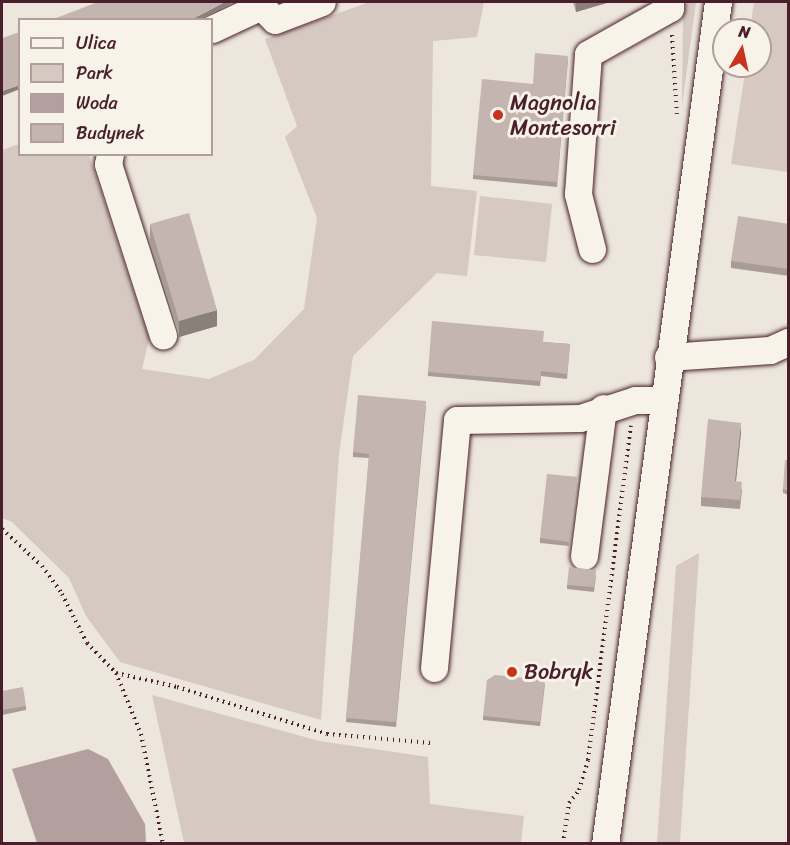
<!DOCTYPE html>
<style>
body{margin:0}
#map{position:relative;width:790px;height:845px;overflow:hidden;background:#ece6dd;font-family:Sriracha,sans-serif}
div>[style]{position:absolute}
.green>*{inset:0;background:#d5c9c2}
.water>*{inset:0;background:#b39f9d}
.path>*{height:4px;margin-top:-2px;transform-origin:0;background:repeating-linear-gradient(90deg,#4a1f2b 0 1.5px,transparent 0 6px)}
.roads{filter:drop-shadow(0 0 2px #4a1f2b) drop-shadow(0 0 2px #4a1f2b)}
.minor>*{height:27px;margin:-13.5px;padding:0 13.5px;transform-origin:13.5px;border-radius:13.5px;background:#f7f3e8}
.wall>*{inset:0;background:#a99c97}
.shaded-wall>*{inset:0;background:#897f7b}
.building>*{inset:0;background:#c4b5b0}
.dots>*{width:16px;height:16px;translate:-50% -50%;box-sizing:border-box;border:3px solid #f7f3e8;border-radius:50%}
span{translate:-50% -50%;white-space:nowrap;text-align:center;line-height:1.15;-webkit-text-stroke:6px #f7f3e8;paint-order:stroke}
.poi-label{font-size:22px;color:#4a1f2b}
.left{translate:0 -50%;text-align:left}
.frame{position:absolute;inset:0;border:3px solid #4a1f2b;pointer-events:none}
.legend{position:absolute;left:18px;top:18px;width:195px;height:138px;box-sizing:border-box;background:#f7f3e8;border:2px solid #b29e9c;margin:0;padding:8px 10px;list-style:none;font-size:18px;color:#4a1f2b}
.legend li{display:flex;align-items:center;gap:12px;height:30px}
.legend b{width:30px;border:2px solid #b29e9c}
.north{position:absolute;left:712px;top:18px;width:60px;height:60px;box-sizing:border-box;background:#f7f3e8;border:2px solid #b29e9c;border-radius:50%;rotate:9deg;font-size:16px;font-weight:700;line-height:24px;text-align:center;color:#4a1f2b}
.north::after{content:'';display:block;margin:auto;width:21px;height:27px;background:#c8321e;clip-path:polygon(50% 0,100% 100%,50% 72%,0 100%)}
</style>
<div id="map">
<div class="green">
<div style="clip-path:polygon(370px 2px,484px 2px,477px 37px,433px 41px,431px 186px,477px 191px,467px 276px,437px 273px,353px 356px,339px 454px,321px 720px,120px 662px,86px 616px,69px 578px,12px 522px,2px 518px,2px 150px,19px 144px,20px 154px,89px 155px,149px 339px,142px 369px,209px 379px,254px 360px,304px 309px,317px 218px,285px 137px,297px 126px,265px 39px)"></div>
<div style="clip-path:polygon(687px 2px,696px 2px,682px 106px,683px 17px)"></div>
<div style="clip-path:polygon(754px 2px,788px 2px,788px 172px,731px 164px,746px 66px,760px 66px,760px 30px,750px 30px)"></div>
<div style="clip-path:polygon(480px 196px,552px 204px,546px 262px,474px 255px)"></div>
<div style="clip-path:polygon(699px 553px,680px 843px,657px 843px,676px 566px)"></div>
<div style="clip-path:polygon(152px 695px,319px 741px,428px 757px,430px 804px,524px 816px,521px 843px,184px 843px)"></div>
</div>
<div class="water">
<div style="clip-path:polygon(88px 749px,108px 759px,145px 824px,146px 843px,37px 843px,12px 769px)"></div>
</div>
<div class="path">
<div style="left:672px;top:35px;width:79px;rotate:86.4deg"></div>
<div style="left:2px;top:529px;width:54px;rotate:42.8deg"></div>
<div style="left:42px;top:566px;width:34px;rotate:54deg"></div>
<div style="left:62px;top:594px;width:55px;rotate:63deg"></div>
<div style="left:87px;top:643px;width:42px;rotate:46deg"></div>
<div style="left:116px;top:673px;width:66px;rotate:67.7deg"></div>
<div style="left:141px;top:734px;width:112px;rotate:78.7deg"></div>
<div style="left:116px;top:673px;width:63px;rotate:12.9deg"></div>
<div style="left:177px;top:687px;width:157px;rotate:17.4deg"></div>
<div style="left:327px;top:734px;width:105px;rotate:4.9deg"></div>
<div style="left:563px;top:844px;width:41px;rotate:-81.7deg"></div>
<div style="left:569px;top:803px;width:16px;rotate:-52deg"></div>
<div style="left:579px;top:790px;width:31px;rotate:-73deg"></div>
<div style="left:588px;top:760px;width:337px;rotate:-82.7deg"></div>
</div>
<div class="roads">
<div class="minor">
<div style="left:257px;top:2px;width:25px;rotate:45deg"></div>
<div style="left:275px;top:20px;width:50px;rotate:-21deg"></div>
<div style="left:212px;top:29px;width:52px;rotate:-25.1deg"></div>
<div style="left:110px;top:154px;width:10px;rotate:101deg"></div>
<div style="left:108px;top:164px;width:180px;rotate:72.2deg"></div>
<div style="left:592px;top:249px;width:57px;rotate:-104.3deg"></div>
<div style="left:578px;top:194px;width:140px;rotate:-85.9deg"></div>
<div style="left:588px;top:54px;width:94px;rotate:-29.3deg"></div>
<div style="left:670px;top:8px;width:6px;rotate:-90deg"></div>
<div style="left:668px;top:357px;width:102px;rotate:-3.9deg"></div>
<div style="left:770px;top:350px;width:20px;rotate:-24deg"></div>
<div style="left:584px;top:556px;width:149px;rotate:-82.7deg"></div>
<div style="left:434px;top:668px;width:249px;rotate:-84.7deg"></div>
<div style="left:457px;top:420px;width:123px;rotate:-0.9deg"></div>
<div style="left:580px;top:418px;width:58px;rotate:-18.1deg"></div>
<div style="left:635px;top:400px;width:27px"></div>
<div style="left:605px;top:844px;width:850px;rotate:-82.36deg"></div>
</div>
</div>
<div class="wall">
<div style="clip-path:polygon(573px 2px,610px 2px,576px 12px)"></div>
<div style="clip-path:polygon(568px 60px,557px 187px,473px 179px,473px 175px,533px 84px)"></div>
<div style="clip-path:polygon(150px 224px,217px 326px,179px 337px,150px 241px)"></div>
<div style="clip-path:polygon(789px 224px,789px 276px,731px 268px,731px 261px)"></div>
<div style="clip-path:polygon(543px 342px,570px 344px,567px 379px,541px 376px,540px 386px,428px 376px,428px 372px)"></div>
<div style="clip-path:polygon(426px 406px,396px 727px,346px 722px,369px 458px,353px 457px,353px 452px)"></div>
<div style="clip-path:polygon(741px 432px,736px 481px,742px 490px,740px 509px,701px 506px,701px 497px)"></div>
<div style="clip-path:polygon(789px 460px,789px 495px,783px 493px,783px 489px)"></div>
<div style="clip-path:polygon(578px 482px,569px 546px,540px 543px,540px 538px)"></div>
<div style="clip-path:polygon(596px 575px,594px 592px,567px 589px,567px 585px)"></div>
<div style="clip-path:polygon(545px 684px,540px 726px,483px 720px,483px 716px)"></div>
<div style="clip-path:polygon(2px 691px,26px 706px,26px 710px,2px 715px)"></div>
</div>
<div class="shaded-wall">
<div style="clip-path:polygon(225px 2px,233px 2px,201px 20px,190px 20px)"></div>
<div style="clip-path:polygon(581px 2px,610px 2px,576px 12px,576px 3px)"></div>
<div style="clip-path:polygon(20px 85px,20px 89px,2px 96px,2px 91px)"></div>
<div style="clip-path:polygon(217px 310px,217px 326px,179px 337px,179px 321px)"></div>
<div style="clip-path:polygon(741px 423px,741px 432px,735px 490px,735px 481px)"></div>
</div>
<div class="building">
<div style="clip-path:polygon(98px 2px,225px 2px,199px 16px,190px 20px,51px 20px)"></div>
<div style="clip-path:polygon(20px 32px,20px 85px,2px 91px,2px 38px)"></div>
<div style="clip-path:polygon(535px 53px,568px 56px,557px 182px,473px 175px,482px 79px,533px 84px)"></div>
<div style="clip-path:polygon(189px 213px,217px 310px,179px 321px,150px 224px)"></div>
<div style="clip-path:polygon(738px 216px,789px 224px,789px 269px,731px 261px)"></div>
<div style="clip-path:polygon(432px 321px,544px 331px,543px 342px,570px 344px,567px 374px,541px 371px,540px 381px,428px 372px)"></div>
<div style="clip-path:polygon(358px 395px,426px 401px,396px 722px,346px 718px,369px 454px,353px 452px)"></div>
<div style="clip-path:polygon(708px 419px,741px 423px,735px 481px,742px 482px,740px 500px,701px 497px)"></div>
<div style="clip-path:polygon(785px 460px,789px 460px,789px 491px,783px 489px)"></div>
<div style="clip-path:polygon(547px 474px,578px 477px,569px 542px,540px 538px)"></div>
<div style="clip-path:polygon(569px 567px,596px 570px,594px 587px,567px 585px)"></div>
<div style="clip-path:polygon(495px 675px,545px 680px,540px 722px,483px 716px,487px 680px)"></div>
<div style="clip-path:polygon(23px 687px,26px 706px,2px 710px,2px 691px)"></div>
</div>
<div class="dots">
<div style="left:498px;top:115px;background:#c8321e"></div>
<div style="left:512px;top:672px;background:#c8321e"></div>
</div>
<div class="poi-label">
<span class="left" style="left:510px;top:115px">Magnolia<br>Montesorri</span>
<span class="left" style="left:524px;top:672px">Bobryk</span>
</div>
<div class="frame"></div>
<ul class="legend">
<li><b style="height:8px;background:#f7f3e8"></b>Ulica</li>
<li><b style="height:16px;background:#d5c9c2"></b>Park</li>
<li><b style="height:16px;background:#b39f9d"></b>Woda</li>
<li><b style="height:16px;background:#c4b5b0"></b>Budynek</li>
</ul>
<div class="north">N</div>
</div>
